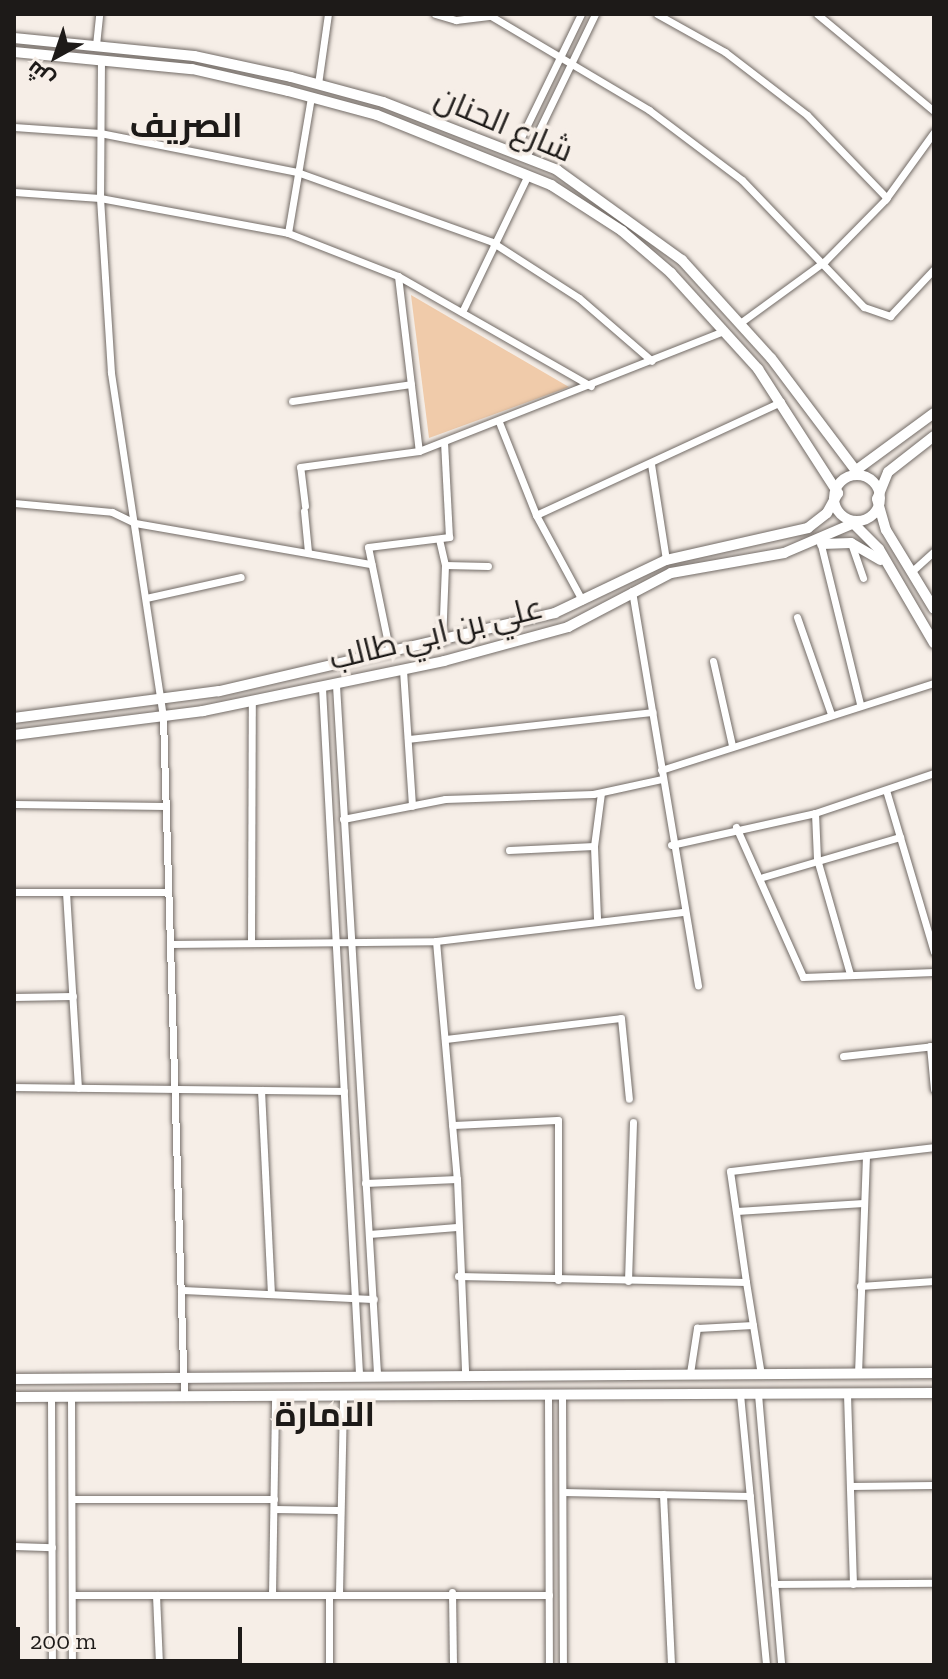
<!DOCTYPE html>
<meta charset="utf-8">
<style>
body{margin:0}
#map{position:relative;width:948px;height:1679px;overflow:hidden;background:#f6eee7;font-family:"Zilla Slab",Cairo,serif}
div>[style]{position:absolute}
.green>*{inset:0;background:#f0cbaa}
.roads{filter:drop-shadow(0 0 2px #726b66) drop-shadow(0 0 2px #726b66)}
.street>*{height:7px;margin:-3.5px;padding:0 3.5px;transform-origin:3.5px;border-radius:3.5px;background:#fff}
.secondary>*{height:10px;margin:-5px;padding:0 5px;transform-origin:5px;border-radius:5px;background:#fff}
.secondary>.ring{margin:-5px;padding:0;box-sizing:content-box;background:none;border:10px solid #fff;border-radius:50%}
span{translate:-50% -50%;white-space:nowrap;text-align:center;line-height:1.15;-webkit-text-stroke:7px #f6eee7;paint-order:stroke}
.street-label{font-size:32px;color:#1d1a18}
.neighbourhood-label{font-size:34px;color:#1d1a18;font-weight:700}
.frame{position:absolute;inset:0;border:16px solid #1d1a18;pointer-events:none}
.north{position:absolute;left:16px;top:16px;width:80px;height:80px;-webkit-text-stroke:6px #f6eee7;paint-order:stroke;rotate:220deg;font-size:22px;font-weight:700;line-height:32px;text-align:center;color:#1d1a18}
.north::after{content:'';display:block;margin:auto;width:28px;height:36px;background:#1d1a18;clip-path:polygon(50% 0,100% 100%,50% 72%,0 100%)}
.scale{position:absolute;left:16px;top:1627px;width:226px;height:36px;box-sizing:border-box;border:4px solid #1d1a18;border-top:0;padding-left:10px;font-size:24px;line-height:28px;white-space:nowrap;color:#1d1a18;-webkit-text-stroke:6px #f6eee7;paint-order:stroke}
</style>
<div id="map">
<div class="green">
<div style="clip-path:polygon(411px 295px,569px 387px,429px 438px)"></div>
</div>
<div class="roads">
<div class="street">
<div style="left:435px;top:14px;width:22px;rotate:16deg"></div>
<div style="left:456px;top:20px;width:35px;rotate:-7deg"></div>
<div style="left:491px;top:16px;width:184px;rotate:30.7deg"></div>
<div style="left:649px;top:110px;width:116px;rotate:37deg"></div>
<div style="left:742px;top:180px;width:176px;rotate:46.2deg"></div>
<div style="left:864px;top:307px;width:28px;rotate:19deg"></div>
<div style="left:890px;top:316px;width:64px;rotate:-46.9deg"></div>
<div style="left:657px;top:14px;width:78px;rotate:29.2deg"></div>
<div style="left:725px;top:52px;width:103px;rotate:37.5deg"></div>
<div style="left:807px;top:115px;width:115px;rotate:46.1deg"></div>
<div style="left:817px;top:14px;width:152px;rotate:39.7deg"></div>
<div style="left:96px;top:45px;width:31px;rotate:-84deg"></div>
<div style="left:101px;top:59px;width:139px;rotate:90.4deg"></div>
<div style="left:100px;top:198px;width:175px;rotate:86.4deg"></div>
<div style="left:111px;top:373px;width:349px;rotate:81.4deg"></div>
<div style="left:163px;top:718px;width:679px;rotate:88.23deg"></div>
<div style="left:318px;top:84px;width:71px;rotate:-81.9deg"></div>
<div style="left:14px;top:127px;width:86px;rotate:4deg"></div>
<div style="left:100px;top:133px;width:201px;rotate:11.2deg"></div>
<div style="left:297px;top:172px;width:207px;rotate:19.7deg"></div>
<div style="left:492px;top:242px;width:103px;rotate:32.8deg"></div>
<div style="left:579px;top:298px;width:96px;rotate:40.8deg"></div>
<div style="left:514px;top:152px;width:153px;rotate:-64.1deg"></div>
<div style="left:526px;top:157px;width:159px;rotate:-64.2deg"></div>
<div style="left:14px;top:192px;width:86px;rotate:4deg"></div>
<div style="left:100px;top:198px;width:191px;rotate:10.5deg"></div>
<div style="left:288px;top:233px;width:118px;rotate:21.4deg"></div>
<div style="left:398px;top:276px;width:222px;rotate:29.7deg"></div>
<div style="left:288px;top:233px;width:138px;rotate:-80.4deg"></div>
<div style="left:398px;top:276px;width:176px;rotate:83.2deg"></div>
<div style="left:462px;top:312px;width:152px;rotate:-64.3deg"></div>
<div style="left:740px;top:323px;width:105px;rotate:-36.1deg"></div>
<div style="left:825px;top:261px;width:86px;rotate:-45.5deg"></div>
<div style="left:885px;top:200px;width:84px;rotate:-54.2deg"></div>
<div style="left:292px;top:401px;width:120px;rotate:-8.1deg"></div>
<div style="left:499px;top:422px;width:100px;rotate:68.3deg"></div>
<div style="left:536px;top:515px;width:97px;rotate:61.6deg"></div>
<div style="left:651px;top:464px;width:97px;rotate:81.1deg"></div>
<div style="left:14px;top:503px;width:98px;rotate:5.2deg"></div>
<div style="left:112px;top:512px;width:25px;rotate:26deg"></div>
<div style="left:135px;top:523px;width:240px;rotate:9.9deg"></div>
<div style="left:305px;top:506px;width:39px;rotate:-97deg"></div>
<div style="left:300px;top:467px;width:120px;rotate:-7.7deg"></div>
<div style="left:419px;top:451px;width:328px;rotate:-21.5deg"></div>
<div style="left:304px;top:511px;width:41px;rotate:84.4deg"></div>
<div style="left:536px;top:515px;width:270px;rotate:-24.8deg"></div>
<div style="left:439px;top:539px;width:27px;rotate:77deg"></div>
<div style="left:445px;top:565px;width:77px;rotate:92.2deg"></div>
<div style="left:851px;top:543px;width:37px;rotate:71deg"></div>
<div style="left:821px;top:545px;width:164px;rotate:76.2deg"></div>
<div style="left:445px;top:565px;width:43px;rotate:1.3deg"></div>
<div style="left:911px;top:572px;width:31px;rotate:-42deg"></div>
<div style="left:632px;top:591px;width:400px;rotate:80.5deg"></div>
<div style="left:146px;top:598px;width:97px;rotate:-12.5deg"></div>
<div style="left:797px;top:617px;width:103px;rotate:70.7deg"></div>
<div style="left:390px;top:653px;width:108px;rotate:-101.7deg"></div>
<div style="left:368px;top:547px;width:82px;rotate:-7deg"></div>
<div style="left:449px;top:537px;width:95px;rotate:-93deg"></div>
<div style="left:713px;top:661px;width:86px;rotate:77.3deg"></div>
<div style="left:403px;top:670px;width:136px;rotate:86.2deg"></div>
<div style="left:336px;top:685px;width:689px;rotate:86.59deg"></div>
<div style="left:322px;top:688px;width:686px;rotate:86.91deg"></div>
<div style="left:408px;top:739px;width:246px;rotate:-6.3deg"></div>
<div style="left:661px;top:770px;width:287px;rotate:-17.7deg"></div>
<div style="left:886px;top:790px;width:169px;rotate:73.5deg"></div>
<div style="left:14px;top:804px;width:151px;rotate:0.8deg"></div>
<div style="left:815px;top:813px;width:46px;rotate:87.5deg"></div>
<div style="left:817px;top:859px;width:120px;rotate:74deg"></div>
<div style="left:343px;top:819px;width:104px;rotate:-11.1deg"></div>
<div style="left:445px;top:799px;width:148px;rotate:-1.9deg"></div>
<div style="left:593px;top:794px;width:71px;rotate:-12.3deg"></div>
<div style="left:736px;top:827px;width:164px;rotate:65.9deg"></div>
<div style="left:803px;top:977px;width:131px;rotate:-2.2deg"></div>
<div style="left:671px;top:845px;width:148px;rotate:-12.5deg"></div>
<div style="left:815px;top:813px;width:126px;rotate:-18.6deg"></div>
<div style="left:509px;top:850px;width:85px;rotate:-2.7deg"></div>
<div style="left:763px;top:877px;width:143px;rotate:-16.3deg"></div>
<div style="left:14px;top:892px;width:154px"></div>
<div style="left:66px;top:892px;width:196px;rotate:86.5deg"></div>
<div style="left:597px;top:918px;width:72px;rotate:-92.4deg"></div>
<div style="left:594px;top:846px;width:53px;rotate:-82.5deg"></div>
<div style="left:251px;top:941px;width:238px;rotate:-89.8deg"></div>
<div style="left:436px;top:941px;width:239px;rotate:85deg"></div>
<div style="left:457px;top:1179px;width:193px;rotate:87.6deg"></div>
<div style="left:170px;top:944px;width:266px;rotate:-0.6deg"></div>
<div style="left:436px;top:941px;width:250px;rotate:-6.7deg"></div>
<div style="left:14px;top:997px;width:59px;rotate:-1deg"></div>
<div style="left:445px;top:1039px;width:177px;rotate:-6.8deg"></div>
<div style="left:621px;top:1018px;width:81px;rotate:84.4deg"></div>
<div style="left:930px;top:1046px;width:43px;rotate:84.7deg"></div>
<div style="left:843px;top:1056px;width:92px;rotate:-6.3deg"></div>
<div style="left:14px;top:1087px;width:330px;rotate:0.7deg"></div>
<div style="left:261px;top:1090px;width:201px;rotate:87.2deg"></div>
<div style="left:452px;top:1125px;width:106px;rotate:-2.7deg"></div>
<div style="left:558px;top:1120px;width:160px;rotate:90deg"></div>
<div style="left:365px;top:1183px;width:92px;rotate:-2.5deg"></div>
<div style="left:736px;top:1211px;width:128px;rotate:-3.6deg"></div>
<div style="left:369px;top:1234px;width:88px;rotate:-4.5deg"></div>
<div style="left:458px;top:1276px;width:288px;rotate:1.2deg"></div>
<div style="left:746px;top:1282px;width:94px;rotate:80.8deg"></div>
<div style="left:628px;top:1281px;width:159px;rotate:-88.2deg"></div>
<div style="left:746px;top:1282px;width:112px;rotate:-98.2deg"></div>
<div style="left:730px;top:1171px;width:205px;rotate:-6.7deg"></div>
<div style="left:860px;top:1286px;width:74px;rotate:-3.9deg"></div>
<div style="left:181px;top:1290px;width:193px;rotate:2.7deg"></div>
<div style="left:690px;top:1373px;width:46px;rotate:-81.2deg"></div>
<div style="left:697px;top:1328px;width:56px;rotate:-3.1deg"></div>
<div style="left:858px;top:1374px;width:219px;rotate:-87.9deg"></div>
<div style="left:740px;top:1394px;width:272px;rotate:84.5deg"></div>
<div style="left:758px;top:1394px;width:272px;rotate:85.1deg"></div>
<div style="left:847px;top:1394px;width:190px;rotate:88.2deg"></div>
<div style="left:562px;top:1395px;width:270px;rotate:89.8deg"></div>
<div style="left:548px;top:1396px;width:269px;rotate:89.8deg"></div>
<div style="left:51px;top:1397px;width:268px;rotate:89.8deg"></div>
<div style="left:71px;top:1397px;width:268px;rotate:89.8deg"></div>
<div style="left:850px;top:1486px;width:84px;rotate:-0.7deg"></div>
<div style="left:563px;top:1492px;width:187px;rotate:1.2deg"></div>
<div style="left:663px;top:1494px;width:171px;rotate:87.3deg"></div>
<div style="left:72px;top:1499px;width:202px"></div>
<div style="left:274px;top:1509px;width:63px;rotate:0.9deg"></div>
<div style="left:14px;top:1546px;width:38px;rotate:2deg"></div>
<div style="left:774px;top:1584px;width:160px;rotate:-0.4deg"></div>
<div style="left:452px;top:1592px;width:73px;rotate:89.2deg"></div>
<div style="left:339px;top:1593px;width:197px;rotate:-88.8deg"></div>
<div style="left:72px;top:1595px;width:477px"></div>
<div style="left:156px;top:1595px;width:70px;rotate:87.5deg"></div>
<div style="left:272px;top:1595px;width:199px;rotate:-89.1deg"></div>
<div style="left:329px;top:1595px;width:70px;rotate:90deg"></div>
</div>
<div class="secondary">
<div style="left:14px;top:38px;width:181px;rotate:5.7deg"></div>
<div style="left:194px;top:56px;width:99px;rotate:12.2deg"></div>
<div style="left:291px;top:77px;width:95px;rotate:15.2deg"></div>
<div style="left:383px;top:102px;width:187px;rotate:21.3deg"></div>
<div style="left:557px;top:170px;width:154px;rotate:35.8deg"></div>
<div style="left:682px;top:260px;width:132px;rotate:47.8deg"></div>
<div style="left:771px;top:358px;width:143px;rotate:53deg"></div>
<div style="left:14px;top:52px;width:179px;rotate:5.5deg"></div>
<div style="left:192px;top:69px;width:98px;rotate:12.9deg"></div>
<div style="left:288px;top:91px;width:92px;rotate:15.1deg"></div>
<div style="left:377px;top:115px;width:188px;rotate:21.9deg"></div>
<div style="left:551px;top:185px;width:85px;rotate:32.9deg"></div>
<div style="left:622px;top:231px;width:65px;rotate:40.6deg"></div>
<div style="left:671px;top:273px;width:130px;rotate:47.8deg"></div>
<div style="left:758px;top:369px;width:148px;rotate:57.2deg"></div>
<div style="left:838px;top:493px;width:23px;rotate:119deg"></div>
<div style="left:827px;top:513px;width:24px;rotate:142deg"></div>
<div style="left:808px;top:528px;width:146px;rotate:167.3deg"></div>
<div style="left:666px;top:560px;width:123px;rotate:154.5deg"></div>
<div style="left:555px;top:613px;width:345px;rotate:166.9deg"></div>
<div style="left:219px;top:691px;width:207px;rotate:172.5deg"></div>
<div style="left:934px;top:436px;width:58px;rotate:142deg"></div>
<div style="left:888px;top:472px;width:29px;rotate:112deg"></div>
<div style="left:877px;top:499px;width:32px;rotate:74deg"></div>
<div style="left:886px;top:530px;width:92px;rotate:58.7deg"></div>
<div style="left:855px;top:471px;width:98px;rotate:-36.3deg"></div>
<div class="ring" style="left:834px;top:475px;width:36px;height:36px"></div>
<div style="left:855px;top:525px;width:34px;rotate:45deg"></div>
<div style="left:879px;top:549px;width:109px;rotate:59.7deg"></div>
<div style="left:822px;top:544px;width:29px;rotate:-2deg"></div>
<div style="left:851px;top:543px;width:34px;rotate:30deg"></div>
<div style="left:14px;top:735px;width:191px;rotate:-7.2deg"></div>
<div style="left:203px;top:711px;width:246px;rotate:-11.7deg"></div>
<div style="left:444px;top:661px;width:129px;rotate:-15.3deg"></div>
<div style="left:568px;top:627px;width:116px;rotate:-27.7deg"></div>
<div style="left:671px;top:573px;width:115px;rotate:-10deg"></div>
<div style="left:784px;top:553px;width:74px;rotate:-23.1deg"></div>
<div style="left:14px;top:1379px;width:920px;rotate:-0.37deg"></div>
<div style="left:14px;top:1397px;width:920px;rotate:-0.25deg"></div>
</div>
</div>
<div class="street-label">
<span style="left:504px;top:124px;rotate:23deg">شارع الحنان</span>
<span style="left:436px;top:633px;rotate:-14deg">علي بن ابي طالب</span>
</div>
<div class="neighbourhood-label">
<span style="left:186px;top:126px">الصريف</span>
<span style="left:325px;top:1415px">الامارة</span>
</div>
<div class="frame"></div>
<div class="north">ش</div>
<div class="scale">200 m</div>
</div>
